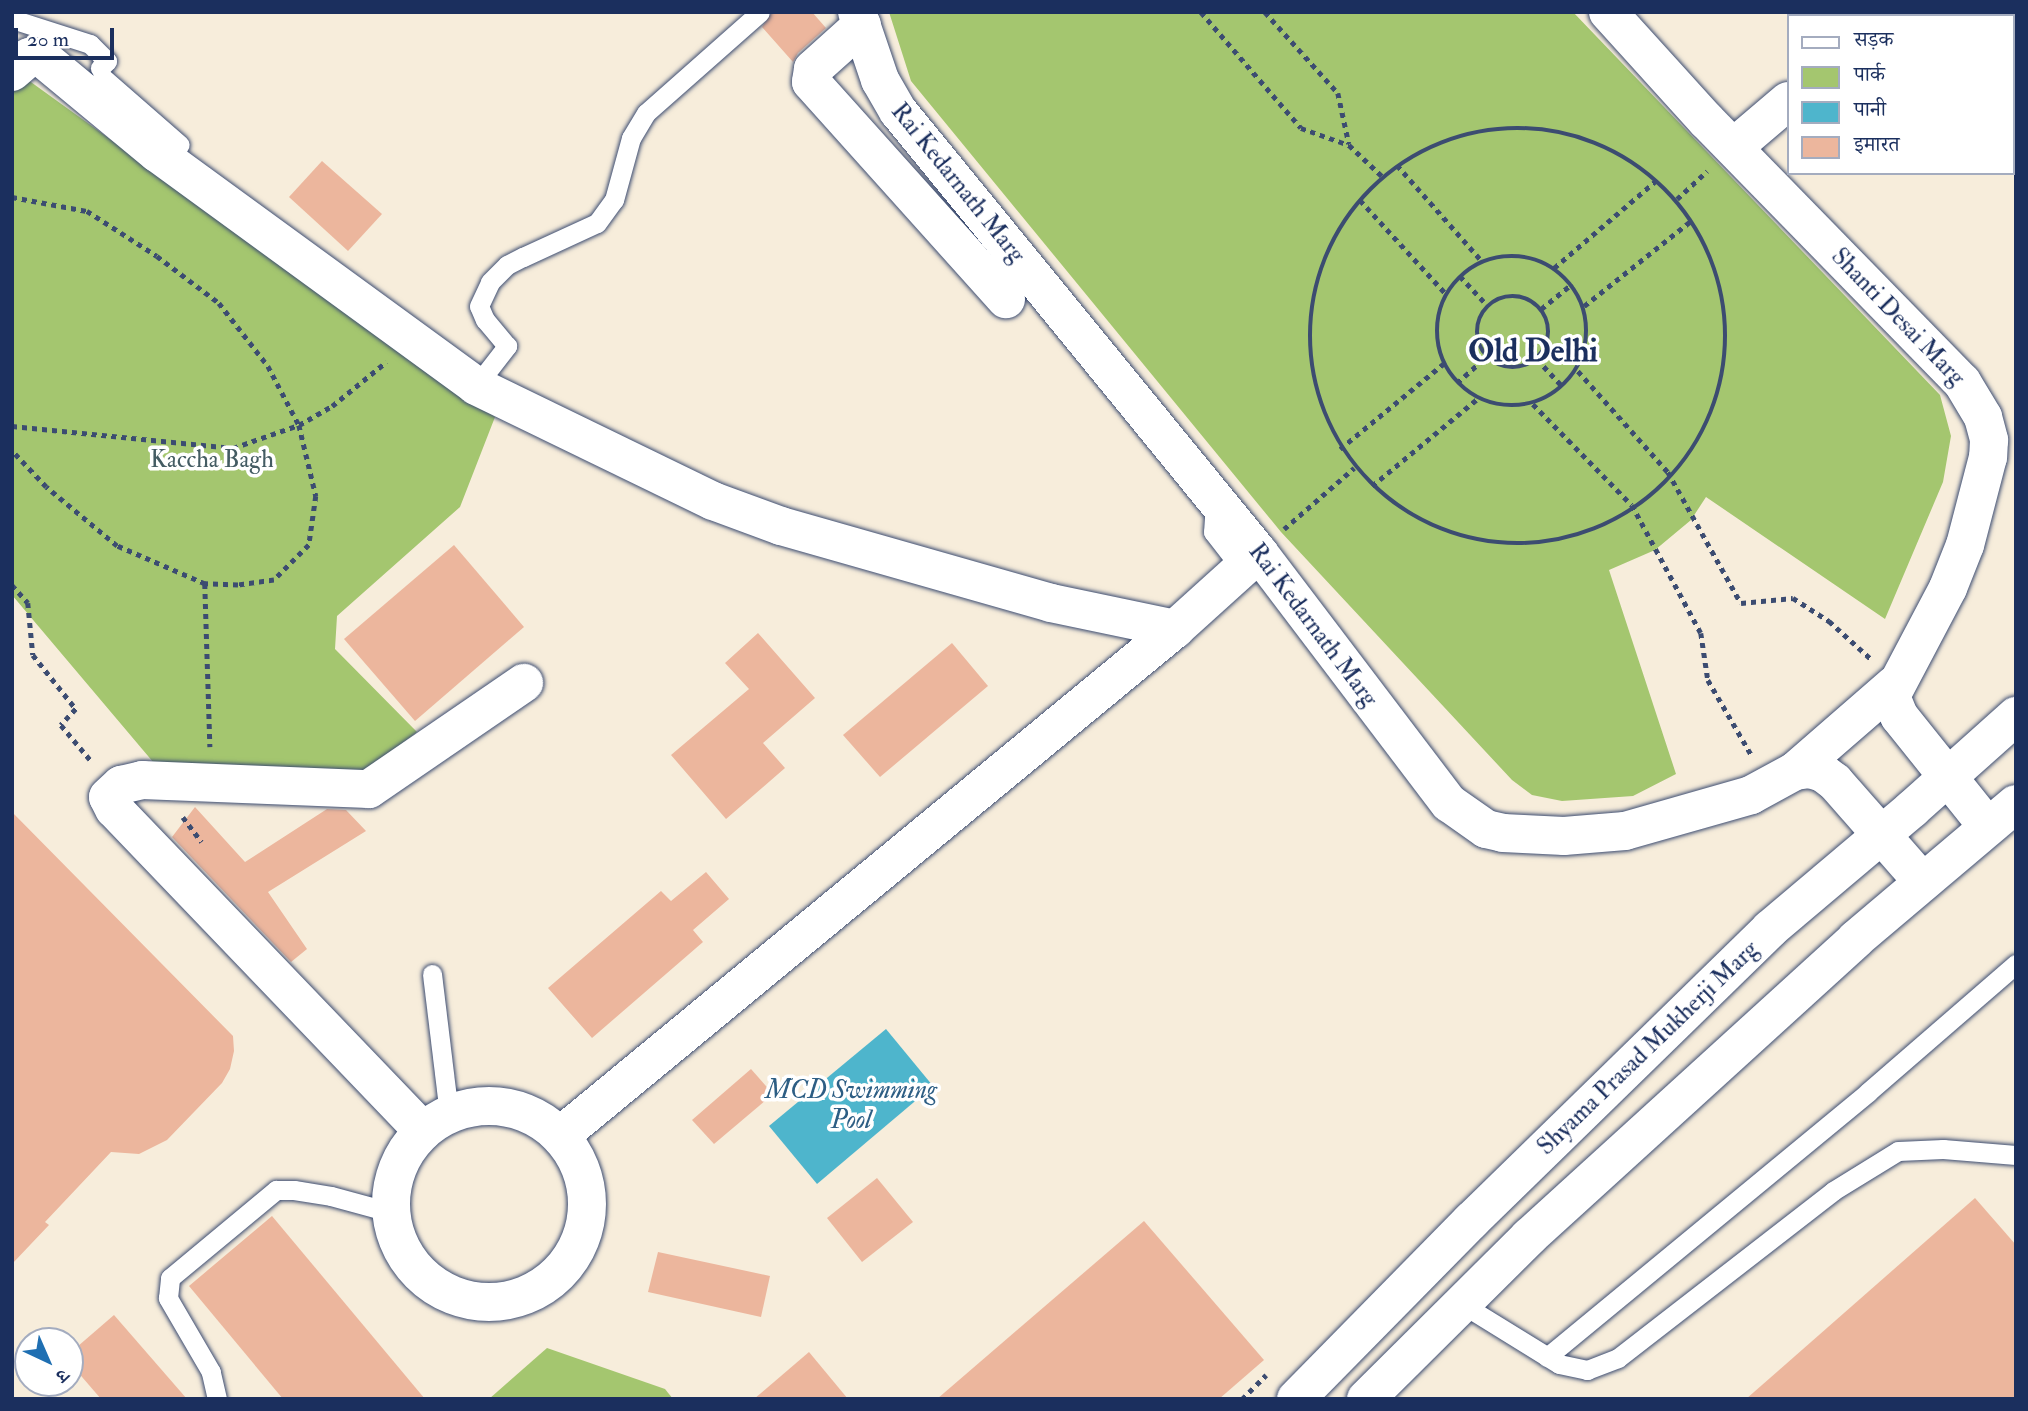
<!DOCTYPE html>
<meta charset="utf-8">
<style>
body{margin:0}
#map{position:relative;width:2028px;height:1411px;overflow:hidden;background:#f7eddb;font-family:"IM FELL Double Pica","Noto Serif Devanagari",serif}
div>[style]{position:absolute}
.green>*{inset:0;background:#a4c66f}
.water>*{inset:0;background:#4eb5cc}
.building>*{inset:0;background:#ecb69d}
.path>*{height:4.5px;margin-top:-2.25px;transform-origin:0;background:repeating-linear-gradient(90deg,#3c4c71 0 5px,transparent 0 10px)}
.path>.ring{margin:-2.25px;padding:0;box-sizing:content-box;background:none;border:4.5px solid #3c4c71;border-radius:50%}
.roads{filter:drop-shadow(0 0 2px #3c4c71) drop-shadow(0 0 2px #3c4c71)}
.service>*{height:19px;margin:-9.5px;padding:0 9.5px;transform-origin:9.5px;border-radius:9.5px;background:#fff}
.minor>*{height:38px;margin:-19px;padding:0 19px;transform-origin:19px;border-radius:19px;background:#fff}
.minor>.ring{margin:-19px;padding:0;box-sizing:content-box;background:none;border:38px solid #fff;border-radius:50%}
.tertiary>*{height:38px;margin:-19px;padding:0 19px;transform-origin:19px;border-radius:19px;background:#fff}
.secondary>*{height:38px;margin:-19px;padding:0 19px;transform-origin:19px;border-radius:19px;background:#fff}
span{translate:-50% -50%;white-space:nowrap;text-align:center;line-height:1.15;-webkit-text-stroke:7px #fff;paint-order:stroke}
.street-label{font-size:24px;color:#1b2f5e}
.park-label{font-size:24px;color:#445c63}
.water-label{font-size:26px;color:#2d5e84;font-style:italic}
.district-label{font-size:32px;color:#1b2f5e;font-weight:700}
.frame{position:absolute;inset:0;border:14px solid #1b2f5e;pointer-events:none}
.legend{position:absolute;left:1787px;top:14px;width:228px;height:161px;box-sizing:border-box;background:#fff;border:2px solid #a4acbf;margin:0;padding:9px 12px;list-style:none;font-size:21px;color:#1b2f5e}
.legend li{display:flex;align-items:center;gap:14px;height:35px}
.legend b{width:35px;border:2px solid #a4acbf}
.north{position:absolute;left:14px;top:1327px;width:70px;height:70px;box-sizing:border-box;background:#fff;border:2px solid #a4acbf;border-radius:50%;rotate:136deg;font-size:19px;font-weight:700;line-height:28px;text-align:center;color:#1b2f5e}
.north::after{content:'';display:block;margin:auto;width:24px;height:32px;background:#1f6fb2;clip-path:polygon(50% 0,100% 100%,50% 72%,0 100%)}
.scale{position:absolute;left:14px;top:28px;width:100px;height:32px;box-sizing:border-box;border:4px solid #1b2f5e;border-top:0;padding-left:9px;font-size:21px;line-height:24px;white-space:nowrap;color:#1b2f5e;-webkit-text-stroke:5px #fff;paint-order:stroke}
</style>
<div id="map">
<div class="green">
<div style="clip-path:polygon(889px 12px,1573px 12px,1940px 395px,1951px 436px,1943px 482px,1885px 619px,1706px 497px,1691px 520px,1655px 550px,1609px 570px,1676px 774px,1633px 796px,1562px 801px,1532px 795px,1512px 780px,1281px 532px,911px 81px)"></div>
<div style="clip-path:polygon(17px 72px,495px 417px,460px 507px,337px 616px,335px 649px,417px 732px,365px 772px,159px 769px,12px 595px,12px 77px)"></div>
<div style="clip-path:polygon(547px 1348px,665px 1389px,673px 1399px,489px 1399px)"></div>
</div>
<div class="water">
<div style="clip-path:polygon(886px 1029px,933px 1086px,817px 1184px,769px 1126px)"></div>
</div>
<div class="building">
<div style="clip-path:polygon(772px 12px,812px 12px,826px 28px,798px 53px,793px 62px,762px 27px)"></div>
<div style="clip-path:polygon(322px 161px,382px 214px,348px 251px,289px 197px)"></div>
<div style="clip-path:polygon(454px 545px,524px 627px,415px 721px,344px 639px)"></div>
<div style="clip-path:polygon(758px 633px,815px 698px,763px 743px,785px 768px,726px 819px,671px 755px,749px 689px,725px 663px)"></div>
<div style="clip-path:polygon(952px 643px,988px 686px,880px 777px,843px 735px)"></div>
<div style="clip-path:polygon(195px 807px,245px 862px,327px 809px,346px 810px,366px 831px,268px 892px,307px 949px,291px 962px,172px 837px)"></div>
<div style="clip-path:polygon(12px 812px,233px 1036px,234px 1051px,230px 1069px,222px 1083px,167px 1140px,139px 1154px,111px 1152px,45px 1222px,49px 1225px,12px 1264px)"></div>
<div style="clip-path:polygon(706px 872px,729px 899px,693px 930px,703px 942px,592px 1038px,548px 988px,661px 891px,671px 901px)"></div>
<div style="clip-path:polygon(751px 1069px,773px 1094px,714px 1144px,692px 1120px)"></div>
<div style="clip-path:polygon(877px 1178px,913px 1222px,862px 1262px,827px 1218px)"></div>
<div style="clip-path:polygon(1975px 1198px,2016px 1245px,2016px 1399px,1746px 1399px)"></div>
<div style="clip-path:polygon(272px 1216px,425px 1399px,283px 1399px,189px 1286px)"></div>
<div style="clip-path:polygon(1144px 1221px,1264px 1360px,1219px 1399px,937px 1399px)"></div>
<div style="clip-path:polygon(658px 1252px,770px 1276px,761px 1317px,648px 1292px)"></div>
<div style="clip-path:polygon(114px 1315px,187px 1399px,101px 1399px,70px 1363px,70px 1353px)"></div>
<div style="clip-path:polygon(809px 1352px,848px 1399px,754px 1399px)"></div>
</div>
<div class="path">
<div style="left:1201px;top:12px;width:153px;rotate:49.2deg"></div>
<div style="left:1301px;top:128px;width:51px;rotate:19.5deg"></div>
<div style="left:1349px;top:145px;width:47px;rotate:43.3deg"></div>
<div style="left:1265px;top:12px;width:109px;rotate:48deg"></div>
<div style="left:1338px;top:93px;width:52px;rotate:77.8deg"></div>
<div class="ring" style="left:1310px;top:128px;width:411.5px;height:411.5px"></div>
<div style="left:1397px;top:165px;width:128px;rotate:48.5deg"></div>
<div style="left:12px;top:197px;width:76px;rotate:10.6deg"></div>
<div style="left:87px;top:211px;width:83px;rotate:32.7deg"></div>
<div style="left:157px;top:256px;width:78px;rotate:37.2deg"></div>
<div style="left:219px;top:303px;width:80px;rotate:52.1deg"></div>
<div style="left:268px;top:366px;width:67px;rotate:62.3deg"></div>
<div style="left:299px;top:425px;width:73px;rotate:76.5deg"></div>
<div style="left:316px;top:496px;width:49px;rotate:98.1deg"></div>
<div style="left:309px;top:545px;width:49px;rotate:135deg"></div>
<div style="left:274px;top:580px;width:36px;rotate:172deg"></div>
<div style="left:238px;top:585px;width:33px;rotate:-178deg"></div>
<div style="left:205px;top:584px;width:96px;rotate:-156.6deg"></div>
<div style="left:117px;top:546px;width:92px;rotate:-140.3deg"></div>
<div style="left:46px;top:487px;width:50px;rotate:-133.4deg"></div>
<div style="left:1677px;top:199px;width:41px;rotate:-43deg"></div>
<div style="left:1360px;top:200px;width:127px;rotate:47.5deg"></div>
<div class="ring" style="left:1437px;top:256px;width:145.5px;height:145.5px"></div>
<div style="left:1554px;top:268px;width:137px;rotate:-40.6deg"></div>
<div style="left:1460px;top:276px;width:41px;rotate:47deg"></div>
<div class="ring" style="left:1477px;top:296px;width:67.5px;height:67.5px"></div>
<div style="left:1584px;top:306px;width:138px;rotate:-38.5deg"></div>
<div style="left:1541px;top:309px;width:40px;rotate:-39deg"></div>
<div style="left:1537px;top:359px;width:38px;rotate:47deg"></div>
<div style="left:1578px;top:371px;width:135px;rotate:48.3deg"></div>
<div style="left:1668px;top:472px;width:150px;rotate:60.9deg"></div>
<div style="left:1741px;top:603px;width:52px;rotate:-5.5deg"></div>
<div style="left:1793px;top:598px;width:43px;rotate:32.6deg"></div>
<div style="left:1829px;top:621px;width:57px;rotate:42.1deg"></div>
<div style="left:1457px;top:383px;width:39px;rotate:-42deg"></div>
<div style="left:1533px;top:404px;width:141px;rotate:45.6deg"></div>
<div style="left:1632px;top:505px;width:145px;rotate:61.7deg"></div>
<div style="left:1701px;top:633px;width:48px;rotate:81.5deg"></div>
<div style="left:1708px;top:680px;width:88px;rotate:59.9deg"></div>
<div style="left:12px;top:426px;width:222px;rotate:5.7deg"></div>
<div style="left:233px;top:448px;width:70px;rotate:-19.2deg"></div>
<div style="left:299px;top:425px;width:38px;rotate:-30deg"></div>
<div style="left:332px;top:406px;width:70px;rotate:-39.2deg"></div>
<div style="left:1340px;top:449px;width:134px;rotate:-39.5deg"></div>
<div style="left:1372px;top:486px;width:136px;rotate:-39.6deg"></div>
<div style="left:1284px;top:529px;width:93px;rotate:-41.1deg"></div>
<div style="left:205px;top:584px;width:163px;rotate:88.2deg"></div>
<div style="left:12px;top:585px;width:24px;rotate:48deg"></div>
<div style="left:28px;top:603px;width:52px;rotate:84.5deg"></div>
<div style="left:33px;top:655px;width:69px;rotate:51.5deg"></div>
<div style="left:76px;top:709px;width:22px;rotate:133deg"></div>
<div style="left:61px;top:725px;width:48px;rotate:50deg"></div>
<div style="left:183px;top:817px;width:31px;rotate:53deg"></div>
<div style="left:1242px;top:1399px;width:34px;rotate:-45deg"></div>
</div>
<div class="roads">
<div class="service">
<div style="left:12px;top:19px;width:82px;rotate:17.8deg"></div>
<div style="left:90px;top:44px;width:24px;rotate:45deg"></div>
<div style="left:107px;top:61px;width:10px;rotate:135deg"></div>
<div style="left:102px;top:77px;width:103px;rotate:41.1deg"></div>
<div style="left:476px;top:386px;width:51px;rotate:-52.2deg"></div>
<div style="left:507px;top:346px;width:34px;rotate:-130deg"></div>
<div style="left:485px;top:320px;width:15px;rotate:-113deg"></div>
<div style="left:479px;top:306px;width:26px;rotate:-65deg"></div>
<div style="left:490px;top:282px;width:24px;rotate:-45deg"></div>
<div style="left:507px;top:265px;width:18px;rotate:-27deg"></div>
<div style="left:523px;top:257px;width:81px;rotate:-24.7deg"></div>
<div style="left:597px;top:223px;width:29px;rotate:-54deg"></div>
<div style="left:614px;top:200px;width:64px;rotate:-74.7deg"></div>
<div style="left:631px;top:138px;width:29px;rotate:-59deg"></div>
<div style="left:646px;top:113px;width:152px;rotate:-41.5deg"></div>
<div style="left:1215px;top:504px;width:28px;rotate:94deg"></div>
<div style="left:1213px;top:532px;width:31px;rotate:52deg"></div>
<div style="left:1232px;top:556px;width:23px;rotate:-5deg"></div>
<div style="left:432px;top:974px;width:141px;rotate:83.1deg"></div>
<div style="left:1462px;top:1304px;width:114px;rotate:31.7deg"></div>
<div style="left:1559px;top:1364px;width:29px;rotate:12deg"></div>
<div style="left:1587px;top:1370px;width:33px;rotate:-21deg"></div>
<div style="left:1618px;top:1358px;width:272px;rotate:-37.8deg"></div>
<div style="left:1833px;top:1191px;width:76px;rotate:-31.6deg"></div>
<div style="left:1898px;top:1151px;width:45px;rotate:-2.5deg"></div>
<div style="left:1943px;top:1149px;width:73px;rotate:4.7deg"></div>
<div style="left:1547px;top:1357px;width:416px;rotate:-39.5deg"></div>
<div style="left:1868px;top:1092px;width:196px;rotate:-40.9deg"></div>
<div style="left:217px;top:1399px;width:28px;rotate:-103deg"></div>
<div style="left:211px;top:1372px;width:86px;rotate:-120.2deg"></div>
<div style="left:168px;top:1298px;width:20px;rotate:-84deg"></div>
<div style="left:170px;top:1278px;width:138px;rotate:-39.7deg"></div>
<div style="left:276px;top:1190px;width:18px"></div>
<div style="left:294px;top:1190px;width:37px;rotate:9deg"></div>
<div style="left:331px;top:1196px;width:61px;rotate:15.2deg"></div>
</div>
<div class="minor">
<div style="left:1889px;top:16px;width:6px;rotate:-45deg"></div>
<div style="left:862px;top:25px;width:66px;rotate:138.1deg"></div>
<div style="left:813px;top:69px;width:13px;rotate:99deg"></div>
<div style="left:811px;top:82px;width:292px;rotate:48.1deg"></div>
<div style="left:12px;top:72px;width:23px;rotate:-41deg"></div>
<div style="left:29px;top:57px;width:12px"></div>
<div style="left:41px;top:57px;width:151px;rotate:39.6deg"></div>
<div style="left:157px;top:153px;width:395px;rotate:36.1deg"></div>
<div style="left:476px;top:386px;width:263px;rotate:25.9deg"></div>
<div style="left:713px;top:501px;width:72px;rotate:20.2deg"></div>
<div style="left:781px;top:526px;width:281px;rotate:15.9deg"></div>
<div style="left:1051px;top:603px;width:127px;rotate:11.8deg"></div>
<div style="left:1734px;top:147px;width:71px;rotate:-40.4deg"></div>
<div class="ring" style="left:391px;top:1106px;width:158px;height:158px"></div>
<div style="left:423px;top:1131px;width:446px;rotate:-133.8deg"></div>
<div style="left:114px;top:809px;width:13px;rotate:-117deg"></div>
<div style="left:108px;top:797px;width:18px;rotate:-43deg"></div>
<div style="left:121px;top:785px;width:22px;rotate:-13deg"></div>
<div style="left:142px;top:780px;width:227px;rotate:2.3deg"></div>
<div style="left:369px;top:789px;width:188px;rotate:-34.4deg"></div>
<div style="left:560px;top:1136px;width:797px;rotate:-39.5deg"></div>
<div style="left:1175px;top:629px;width:113px;rotate:-42.1deg"></div>
</div>
<div class="tertiary">
<div style="left:857px;top:12px;width:72px;rotate:71.3deg"></div>
<div style="left:880px;top:80px;width:36px;rotate:60deg"></div>
<div style="left:898px;top:111px;width:571px;rotate:50.76deg"></div>
<div style="left:1259px;top:553px;width:314px;rotate:52.8deg"></div>
<div style="left:1449px;top:803px;width:45px;rotate:35.1deg"></div>
<div style="left:1486px;top:829px;width:17px;rotate:13deg"></div>
<div style="left:1503px;top:833px;width:61px;rotate:2.8deg"></div>
<div style="left:1564px;top:836px;width:61px;rotate:-4.7deg"></div>
<div style="left:1625px;top:831px;width:131px;rotate:-15.9deg"></div>
<div style="left:1751px;top:795px;width:50px;rotate:-28.6deg"></div>
<div style="left:1795px;top:771px;width:15px;rotate:-8deg"></div>
<div style="left:1810px;top:769px;width:14px;rotate:17deg"></div>
<div style="left:1823px;top:773px;width:15px;rotate:37deg"></div>
<div style="left:1835px;top:782px;width:133px;rotate:48.7deg"></div>
<div style="left:1608px;top:12px;width:147px;rotate:47.8deg"></div>
<div style="left:1707px;top:121px;width:365px;rotate:45.7deg"></div>
<div style="left:1962px;top:382px;width:41px;rotate:59deg"></div>
<div style="left:1983px;top:417px;width:24px;rotate:75deg"></div>
<div style="left:1989px;top:440px;width:17px;rotate:93deg"></div>
<div style="left:1988px;top:457px;width:91px;rotate:104.6deg"></div>
<div style="left:1965px;top:545px;width:46px;rotate:111.6deg"></div>
<div style="left:1948px;top:588px;width:122px;rotate:117.8deg"></div>
<div style="left:1891px;top:696px;width:22px;rotate:68deg"></div>
<div style="left:1899px;top:716px;width:142px;rotate:51.3deg"></div>
<div style="left:1795px;top:771px;width:131px;rotate:-41deg"></div>
</div>
<div class="secondary">
<div style="left:1296px;top:1399px;width:250px;rotate:-45.5deg"></div>
<div style="left:1471px;top:1221px;width:418px;rotate:-44.3deg"></div>
<div style="left:1770px;top:929px;width:186px;rotate:-40.2deg"></div>
<div style="left:1912px;top:809px;width:140px;rotate:-41.8deg"></div>
<div style="left:1366px;top:1399px;width:230px;rotate:-44.8deg"></div>
<div style="left:1529px;top:1237px;width:442px;rotate:-42.3deg"></div>
<div style="left:1856px;top:939px;width:209px;rotate:-40.2deg"></div>
</div>
</div>
<div class="street-label">
<span style="left:958px;top:183px;rotate:51deg">Rai Kedarnath Marg</span>
<span style="left:1898px;top:317px;rotate:46deg">Shanti Desai Marg</span>
<span style="left:1313px;top:625px;rotate:53deg">Rai Kedarnath Marg</span>
<span style="left:1648px;top:1048px;rotate:-44deg">Shyama Prasad Mukherji Marg</span>
</div>
<div class="park-label">
<span style="left:212px;top:460px">Kaccha Bagh</span>
</div>
<div class="water-label">
<span style="left:851px;top:1106px">MCD Swimming<br>Pool</span>
</div>
<div class="district-label">
<span style="left:1533px;top:351px">Old Delhi</span>
</div>
<div class="frame"></div>
<ul class="legend">
<li><b style="height:9px;background:#fff"></b>सड़क</li>
<li><b style="height:19px;background:#a4c66f"></b>पार्क</li>
<li><b style="height:19px;background:#4eb5cc"></b>पानी</li>
<li><b style="height:19px;background:#ecb69d"></b>इमारत</li>
</ul>
<div class="north">उ</div>
<div class="scale">20 m</div>
</div>
